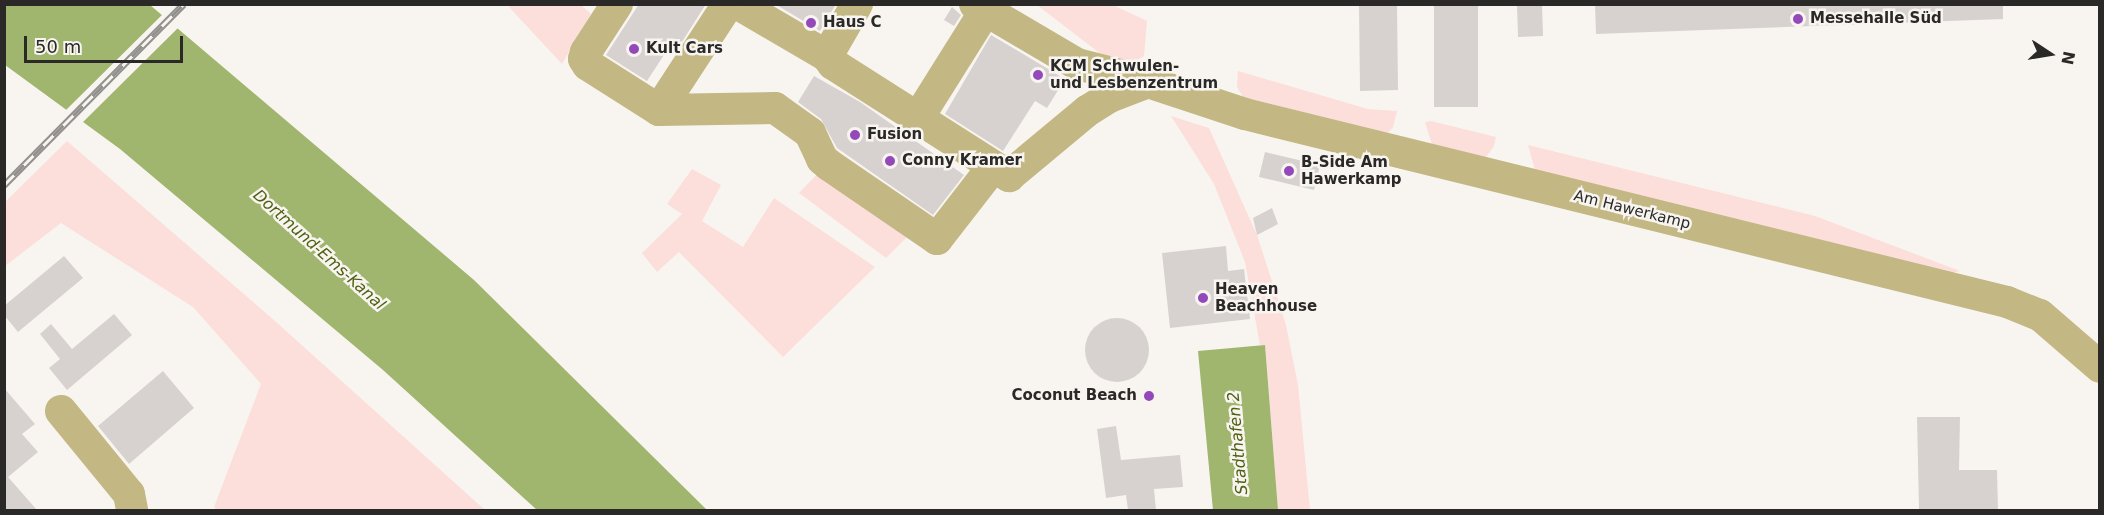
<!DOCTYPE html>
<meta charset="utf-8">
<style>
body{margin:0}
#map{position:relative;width:2104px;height:515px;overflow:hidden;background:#f8f5f1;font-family:"DejaVu Sans",sans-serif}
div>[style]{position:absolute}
.green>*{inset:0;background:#fcdedb}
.water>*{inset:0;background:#a0b56d}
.pier>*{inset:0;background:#f8f5f1}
.building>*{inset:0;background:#d7d2cf}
.round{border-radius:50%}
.minor>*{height:32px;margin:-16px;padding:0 16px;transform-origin:16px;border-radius:16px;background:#c3b783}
.rail>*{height:7px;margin-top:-3.5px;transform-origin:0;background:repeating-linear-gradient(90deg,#f8f5f1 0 14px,#93918e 0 28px);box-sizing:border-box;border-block:2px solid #93918e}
.dots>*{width:16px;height:16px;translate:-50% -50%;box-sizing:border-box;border:3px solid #f8f5f1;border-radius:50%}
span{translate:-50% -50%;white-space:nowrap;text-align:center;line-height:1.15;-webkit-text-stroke:5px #f8f5f1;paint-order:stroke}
.poi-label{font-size:15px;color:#2a2927;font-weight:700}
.left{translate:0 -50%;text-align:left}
.right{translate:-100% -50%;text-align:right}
.street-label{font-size:15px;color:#2a2927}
.water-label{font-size:16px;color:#4f6010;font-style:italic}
.frame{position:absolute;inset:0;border:6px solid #2a2927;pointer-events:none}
.north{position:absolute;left:2020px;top:24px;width:60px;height:60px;-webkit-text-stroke:4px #f8f5f1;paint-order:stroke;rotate:102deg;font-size:16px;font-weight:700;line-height:24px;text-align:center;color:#2a2927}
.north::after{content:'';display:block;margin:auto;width:21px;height:27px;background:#2a2927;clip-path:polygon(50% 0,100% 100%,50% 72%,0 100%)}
.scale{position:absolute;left:24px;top:36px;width:159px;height:27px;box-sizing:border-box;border:3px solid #2a2927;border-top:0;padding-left:8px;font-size:18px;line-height:21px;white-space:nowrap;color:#2a2927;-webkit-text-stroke:4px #f8f5f1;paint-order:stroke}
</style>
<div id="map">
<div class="green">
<div style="clip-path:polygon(512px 4px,581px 5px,591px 14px,562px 64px,509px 7px)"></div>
<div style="clip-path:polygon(1037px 5px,1113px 5px,1147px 21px,1144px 56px,1127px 66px,1106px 58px)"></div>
<div style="clip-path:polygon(1238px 71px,1368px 109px,1397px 111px,1393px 127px,1388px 133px,1243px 97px,1237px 87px)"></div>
<div style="clip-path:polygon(1171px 116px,1209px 128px,1257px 235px,1286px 325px,1298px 385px,1310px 510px,1278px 510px,1265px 345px,1260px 345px,1245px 262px,1214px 184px)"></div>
<div style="clip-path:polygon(1431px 121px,1496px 137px,1494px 146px,1484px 160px,1433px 148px,1425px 122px)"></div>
<div style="clip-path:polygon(67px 141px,275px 321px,485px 510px,217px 510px,214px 507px,261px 384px,193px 307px,61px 223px,5px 266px,5px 202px)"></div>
<div style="clip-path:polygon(1528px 145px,1815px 216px,1960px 271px,1947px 274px,1536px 174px)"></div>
<div style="clip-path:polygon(824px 167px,914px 230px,886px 258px,799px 193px)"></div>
<div style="clip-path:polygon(692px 169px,721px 185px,702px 221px,743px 247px,774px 198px,875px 267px,783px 357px,679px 252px,657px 272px,642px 253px,682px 214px,667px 204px)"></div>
</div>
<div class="water">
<div style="clip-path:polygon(5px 5px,150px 5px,474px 280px,707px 510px,537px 510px,383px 370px,120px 149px,5px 65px)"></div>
<div style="clip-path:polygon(1265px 345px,1278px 510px,1213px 510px,1198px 351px)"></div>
</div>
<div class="pier">
<div style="clip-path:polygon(165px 12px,181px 25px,81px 124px,64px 112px)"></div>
</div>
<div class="building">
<div style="clip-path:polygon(639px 4px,706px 4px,680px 45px,673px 41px,647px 81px,606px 55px)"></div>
<div style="clip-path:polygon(775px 4px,836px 4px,820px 31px)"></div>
<div style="clip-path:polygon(1359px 4px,1397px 4px,1398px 90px,1360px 91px)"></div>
<div style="clip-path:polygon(1434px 4px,1478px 4px,1478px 107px,1434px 107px)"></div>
<div style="clip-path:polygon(1517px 4px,1542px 4px,1543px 36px,1518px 37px)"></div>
<div style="clip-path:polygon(1595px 4px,2003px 4px,2003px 19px,1596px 34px)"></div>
<div style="clip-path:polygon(952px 7px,961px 15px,954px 26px,944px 20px)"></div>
<div style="clip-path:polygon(991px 35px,1065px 79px,1047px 108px,1035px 101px,1003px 151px,945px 114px)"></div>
<div style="clip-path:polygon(814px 76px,860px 102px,964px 175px,933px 215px,837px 148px,821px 119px,798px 102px)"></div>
<div style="clip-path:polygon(1265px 152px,1320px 165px,1314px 190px,1259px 177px)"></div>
<div style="clip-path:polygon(1272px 208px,1278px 224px,1257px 235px,1253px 218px)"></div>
<div style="clip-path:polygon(1226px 246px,1228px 271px,1244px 269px,1250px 319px,1170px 328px,1162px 253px)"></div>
<div style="clip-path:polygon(64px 256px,83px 278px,18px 332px,4px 315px,4px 306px)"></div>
<div style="clip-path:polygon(114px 314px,132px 335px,67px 390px,49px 368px,60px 359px,40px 334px,51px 324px,72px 349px)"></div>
<div class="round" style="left:1085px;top:318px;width:64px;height:64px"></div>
<div style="clip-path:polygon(163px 371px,194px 408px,129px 464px,98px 426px)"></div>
<div style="clip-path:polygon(4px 388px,35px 424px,22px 434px,38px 452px,8px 477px,37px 510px,4px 510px)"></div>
<div style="clip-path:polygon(1917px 417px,1960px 417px,1959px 470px,1997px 470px,1998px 510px,1919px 510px)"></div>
<div style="clip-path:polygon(1116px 426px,1121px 460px,1180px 455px,1183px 487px,1154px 489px,1156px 510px,1128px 510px,1126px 495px,1106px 498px,1097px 429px)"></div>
</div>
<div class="minor">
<div style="left:617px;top:4px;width:57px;rotate:122.9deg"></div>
<div style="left:586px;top:52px;width:7px;rotate:106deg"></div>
<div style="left:584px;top:59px;width:7px;rotate:56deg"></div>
<div style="left:588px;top:65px;width:84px;rotate:32.4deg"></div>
<div style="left:659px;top:110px;width:116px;rotate:-1deg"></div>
<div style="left:775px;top:108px;width:43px;rotate:35.5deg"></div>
<div style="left:810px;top:133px;width:29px;rotate:65deg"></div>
<div style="left:822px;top:159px;width:9px;rotate:41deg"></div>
<div style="left:829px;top:165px;width:131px;rotate:34.4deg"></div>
<div style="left:937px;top:239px;width:90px;rotate:-52.2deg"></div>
<div style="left:738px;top:4px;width:103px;rotate:30.3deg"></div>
<div style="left:827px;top:56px;width:10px;rotate:53deg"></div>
<div style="left:833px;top:64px;width:209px;rotate:32.5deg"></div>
<div style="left:1009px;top:176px;width:102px;rotate:-39.8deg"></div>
<div style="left:1087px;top:111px;width:26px;rotate:-32deg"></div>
<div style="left:1109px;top:97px;width:42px;rotate:-21deg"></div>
<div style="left:975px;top:4px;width:118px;rotate:30.5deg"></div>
<div style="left:1077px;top:64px;width:73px;rotate:14.2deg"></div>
<div style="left:1148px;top:82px;width:102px;rotate:18.3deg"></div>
<div style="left:1245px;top:114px;width:785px;rotate:13.86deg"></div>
<div style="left:2007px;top:302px;width:35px;rotate:22deg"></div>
<div style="left:2040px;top:315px;width:79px;rotate:40.9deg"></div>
<div style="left:827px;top:56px;width:60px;rotate:-60deg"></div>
<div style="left:659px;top:110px;width:126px;rotate:-56.9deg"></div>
<div style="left:918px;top:118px;width:126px;rotate:-57.9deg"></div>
<div style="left:61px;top:411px;width:107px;rotate:50.7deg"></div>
<div style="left:129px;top:494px;width:16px;rotate:79deg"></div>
</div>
<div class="rail">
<div style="left:4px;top:185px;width:255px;rotate:-45.2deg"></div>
</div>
<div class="dots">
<div style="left:1798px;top:19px;background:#9449bb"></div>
<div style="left:811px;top:23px;background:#9449bb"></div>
<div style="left:634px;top:49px;background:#9449bb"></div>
<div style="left:1038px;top:75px;background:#9449bb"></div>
<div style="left:855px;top:135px;background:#9449bb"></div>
<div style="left:890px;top:161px;background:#9449bb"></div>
<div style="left:1289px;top:171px;background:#9449bb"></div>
<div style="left:1203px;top:298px;background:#9449bb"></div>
<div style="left:1149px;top:396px;background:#9449bb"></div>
</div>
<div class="poi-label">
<span class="left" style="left:1810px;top:19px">Messehalle Süd</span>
<span class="left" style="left:823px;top:23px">Haus C</span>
<span class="left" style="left:646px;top:49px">Kult Cars</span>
<span class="left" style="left:1050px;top:75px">KCM Schwulen-<br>und Lesbenzentrum</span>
<span class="left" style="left:867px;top:135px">Fusion</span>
<span class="left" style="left:902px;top:161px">Conny Kramer</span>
<span class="left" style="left:1301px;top:171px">B-Side Am<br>Hawerkamp</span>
<span class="left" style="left:1215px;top:298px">Heaven<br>Beachhouse</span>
<span class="right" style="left:1137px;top:396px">Coconut Beach</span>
</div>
<div class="street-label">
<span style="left:1632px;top:210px;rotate:14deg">Am Hawerkamp</span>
</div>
<div class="water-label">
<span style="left:319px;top:250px;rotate:42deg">Dortmund-Ems-Kanal</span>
<span style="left:1238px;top:443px;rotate:-95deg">Stadthafen 2</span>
</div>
<div class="frame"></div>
<div class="north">N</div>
<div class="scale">50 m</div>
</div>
